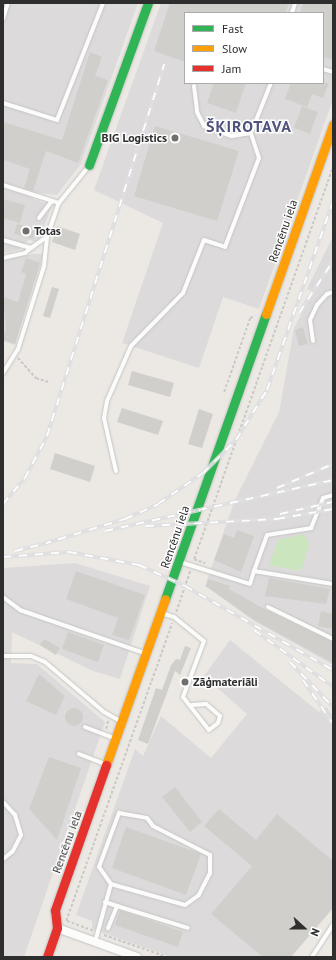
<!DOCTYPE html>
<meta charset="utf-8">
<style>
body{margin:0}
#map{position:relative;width:336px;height:960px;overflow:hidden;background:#ece9e4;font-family:"PT Sans",sans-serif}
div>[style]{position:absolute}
.industrial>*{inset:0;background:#dddadb}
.green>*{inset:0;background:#cbe6be}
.building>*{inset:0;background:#d1cfcb}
.round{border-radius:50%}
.path>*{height:1.5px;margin-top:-0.75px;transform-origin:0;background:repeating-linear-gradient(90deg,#c9c9c8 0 3px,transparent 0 5px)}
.roads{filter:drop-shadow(0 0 1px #c5c5c5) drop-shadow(0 0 1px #c5c5c5)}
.lane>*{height:4px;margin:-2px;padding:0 2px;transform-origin:2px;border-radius:2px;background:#fcfcfb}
.street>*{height:8px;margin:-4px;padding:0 4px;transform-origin:4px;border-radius:4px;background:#fcfcfb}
.fast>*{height:9px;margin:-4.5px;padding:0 4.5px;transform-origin:4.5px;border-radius:4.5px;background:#30b455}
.slow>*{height:9px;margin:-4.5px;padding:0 4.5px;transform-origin:4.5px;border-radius:4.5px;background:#ff9f0a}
.jam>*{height:9px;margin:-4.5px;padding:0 4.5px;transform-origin:4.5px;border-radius:4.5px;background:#e5322d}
.rail>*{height:4px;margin-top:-2px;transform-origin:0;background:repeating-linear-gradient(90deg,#fff 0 8px,#dfdfe1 0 16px);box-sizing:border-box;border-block:1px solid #dfdfe1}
.dots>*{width:11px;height:11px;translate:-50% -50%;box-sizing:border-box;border:2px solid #fff;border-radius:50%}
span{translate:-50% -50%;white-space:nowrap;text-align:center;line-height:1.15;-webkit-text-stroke:3px #fff;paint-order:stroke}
.poi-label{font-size:12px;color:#2e2e2e;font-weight:700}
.right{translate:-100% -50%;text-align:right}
.left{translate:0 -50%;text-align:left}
.street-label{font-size:12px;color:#2e2e2e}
.district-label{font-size:16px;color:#4e527f;font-weight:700;letter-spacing:1px}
.frame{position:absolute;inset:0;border:4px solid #2e2e2e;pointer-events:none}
.legend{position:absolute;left:184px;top:12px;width:140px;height:72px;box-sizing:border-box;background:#fff;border:1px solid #ababab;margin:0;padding:5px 7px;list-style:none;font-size:12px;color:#2e2e2e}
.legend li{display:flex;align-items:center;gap:8px;height:20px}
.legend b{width:20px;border:1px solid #ababab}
.north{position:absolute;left:284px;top:908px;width:40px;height:40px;-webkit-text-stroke:3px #fff;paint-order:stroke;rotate:111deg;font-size:11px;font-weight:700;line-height:16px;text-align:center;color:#2e2e2e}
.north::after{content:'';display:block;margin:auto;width:14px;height:18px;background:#2e2e2e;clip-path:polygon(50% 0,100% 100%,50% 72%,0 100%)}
</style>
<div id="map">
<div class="industrial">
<div style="clip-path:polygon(3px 3px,138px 3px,81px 164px,57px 195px,33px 192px,31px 198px,52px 206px,38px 242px,29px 240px,19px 250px,3px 253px)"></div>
<div style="clip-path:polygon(evenodd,161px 3px,333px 3px,333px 99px,259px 309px,223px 297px,199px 368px,122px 343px,163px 223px,94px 190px,161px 3px,185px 13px,323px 13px,323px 83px,185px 83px,185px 13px)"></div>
<div style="clip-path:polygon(333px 236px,333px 665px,254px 621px,205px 586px,234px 502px,279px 412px,294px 328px,313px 292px,307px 289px)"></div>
<div style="clip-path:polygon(33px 254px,44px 254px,15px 345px,3px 341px,3px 260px)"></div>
<div style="clip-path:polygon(75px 563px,150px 586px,120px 679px,93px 671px,12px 632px,11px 663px,37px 664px,105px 722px,24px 957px,3px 957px,3px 568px)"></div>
<div style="clip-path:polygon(230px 640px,319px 712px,326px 707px,333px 716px,333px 908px,291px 957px,171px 957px,92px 929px,92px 921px,76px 915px,135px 749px,143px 756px,161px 716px,211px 758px,247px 714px,204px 676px)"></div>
</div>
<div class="green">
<div style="clip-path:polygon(304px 534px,309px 544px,301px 571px,269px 565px,278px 540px)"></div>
</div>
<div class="building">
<div style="clip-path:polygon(170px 3px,289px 3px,285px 13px,185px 13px,185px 62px,154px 51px)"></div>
<div style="clip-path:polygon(303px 3px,333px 3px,333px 60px,323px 57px,323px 13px,300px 13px)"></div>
<div style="clip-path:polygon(90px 52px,102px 57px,95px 76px,108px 80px,78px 163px,46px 151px,33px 191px,24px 188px,30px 169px,3px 160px,3px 122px,62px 140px)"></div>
<div style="clip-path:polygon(214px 83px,246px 83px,236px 113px,207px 103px)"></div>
<div style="clip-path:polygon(291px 83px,329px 83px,323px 98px,312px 94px,307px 107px,285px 99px)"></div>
<div style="clip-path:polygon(302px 106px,318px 112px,310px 134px,294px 128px)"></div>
<div style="clip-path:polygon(155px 126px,239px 151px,217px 221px,134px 196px)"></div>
<div style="clip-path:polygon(3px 199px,25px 205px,20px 223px,3px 218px)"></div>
<div style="clip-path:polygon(17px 224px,35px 229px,33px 239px,14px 234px)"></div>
<div style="clip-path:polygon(57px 226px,80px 234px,75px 250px,52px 242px)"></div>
<div style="clip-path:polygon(26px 258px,40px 263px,15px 344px,3px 340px,6px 329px,3px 297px,18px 302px,26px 274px,21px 272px)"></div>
<div style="clip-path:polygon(52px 287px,59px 289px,50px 318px,43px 316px)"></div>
<div style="clip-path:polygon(303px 327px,308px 344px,299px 346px,295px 330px)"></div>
<div style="clip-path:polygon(132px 371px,174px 383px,170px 397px,128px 385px)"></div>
<div style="clip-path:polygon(122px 408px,163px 421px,158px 435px,117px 422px)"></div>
<div style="clip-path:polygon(199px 409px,213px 414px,202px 448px,188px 444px)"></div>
<div style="clip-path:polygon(55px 453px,95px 466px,90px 482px,50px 469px)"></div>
<div style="clip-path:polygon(237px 530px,254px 536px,241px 572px,214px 560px,224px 534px,234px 538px)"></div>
<div style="clip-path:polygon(76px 571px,145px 595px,129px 640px,112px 635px,118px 618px,66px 599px)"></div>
<div style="clip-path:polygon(269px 578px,330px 589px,326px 604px,265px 596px)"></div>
<div style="clip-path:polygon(208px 579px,230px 586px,229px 589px,266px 610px,333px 642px,333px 663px,254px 620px,206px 586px)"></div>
<div style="clip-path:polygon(321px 611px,333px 614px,333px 629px,318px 626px)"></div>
<div style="clip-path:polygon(68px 632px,104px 645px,98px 662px,62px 649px)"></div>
<div style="clip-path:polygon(44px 639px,60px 648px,56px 655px,40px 645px)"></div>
<div style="clip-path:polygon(185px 646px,191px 648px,180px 675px,175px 671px,148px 744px,138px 740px,156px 688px,162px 690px,171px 665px,176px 659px,180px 660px)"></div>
<div style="clip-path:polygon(39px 674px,65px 696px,56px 715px,26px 701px)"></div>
<div class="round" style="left:65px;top:708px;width:18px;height:18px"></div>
<div style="clip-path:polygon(49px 757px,81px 768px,57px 840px,29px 809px)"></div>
<div style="clip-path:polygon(175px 787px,202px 822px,190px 832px,162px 797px)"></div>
<div style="clip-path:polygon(219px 809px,256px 840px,277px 814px,333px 861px,333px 908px,291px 957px,263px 957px,211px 914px,252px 866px,204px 826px)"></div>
<div style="clip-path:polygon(126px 827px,201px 854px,186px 895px,112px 868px)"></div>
<div style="clip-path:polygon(120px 910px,183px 932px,178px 947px,115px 925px)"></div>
</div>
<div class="path">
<div style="left:18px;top:358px;width:27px;rotate:48deg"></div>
<div style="left:36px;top:378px;width:13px;rotate:18deg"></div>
<div style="left:224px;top:392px;width:78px;rotate:-70.6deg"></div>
<div style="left:250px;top:318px;width:5px;rotate:-22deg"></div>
<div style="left:194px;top:559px;width:416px;rotate:-70.5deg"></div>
<div style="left:194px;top:559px;width:12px;rotate:20deg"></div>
<div style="left:176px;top:612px;width:43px;rotate:-71.1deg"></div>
<div style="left:106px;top:729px;width:8px;rotate:-76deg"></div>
<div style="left:93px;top:931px;width:29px;rotate:-160deg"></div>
<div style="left:66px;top:921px;width:316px;rotate:-70.4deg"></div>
<div style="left:104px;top:935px;width:67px;rotate:19.2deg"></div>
</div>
<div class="roads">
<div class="lane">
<div style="left:292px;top:13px;width:10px;rotate:-73deg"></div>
<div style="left:3px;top:19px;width:17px;rotate:-73deg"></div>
<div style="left:323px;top:69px;width:10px;rotate:17deg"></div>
<div style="left:194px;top:86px;width:26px;rotate:83deg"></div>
<div style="left:197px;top:112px;width:16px;rotate:63deg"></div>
<div style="left:204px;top:126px;width:30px;rotate:20deg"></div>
<div style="left:232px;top:136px;width:19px;rotate:-9deg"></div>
<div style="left:251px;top:133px;width:54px;rotate:-68.2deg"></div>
<div style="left:3px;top:103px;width:57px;rotate:17.5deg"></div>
<div style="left:57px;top:120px;width:126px;rotate:-68.5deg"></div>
<div style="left:3px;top:185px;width:59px;rotate:17.8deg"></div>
<div style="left:39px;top:218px;width:21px;rotate:-53deg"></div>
<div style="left:3px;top:240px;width:29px;rotate:16deg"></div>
<div style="left:31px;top:248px;width:19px;rotate:-35deg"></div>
<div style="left:3px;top:258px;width:23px;rotate:-13deg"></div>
<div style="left:25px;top:253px;width:8px;rotate:-40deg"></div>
<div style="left:313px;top:341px;width:21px;rotate:-98deg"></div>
<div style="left:310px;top:320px;width:17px;rotate:-65deg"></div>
<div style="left:317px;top:305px;width:15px;rotate:-48deg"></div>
<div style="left:327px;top:294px;width:6px;rotate:-18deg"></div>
<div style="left:3px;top:373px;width:28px;rotate:-58deg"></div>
<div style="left:18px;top:349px;width:87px;rotate:-72.6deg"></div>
<div style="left:44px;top:266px;width:29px;rotate:-84deg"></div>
<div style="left:47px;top:237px;width:36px;rotate:-71deg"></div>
<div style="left:59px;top:203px;width:48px;rotate:-51deg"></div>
<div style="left:116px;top:471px;width:54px;rotate:-102.8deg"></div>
<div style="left:104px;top:418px;width:17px;rotate:-80deg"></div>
<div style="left:107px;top:401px;width:60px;rotate:-66.4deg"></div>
<div style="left:131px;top:346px;width:74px;rotate:-45.5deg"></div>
<div style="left:183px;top:293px;width:57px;rotate:-68.4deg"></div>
<div style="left:204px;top:240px;width:22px;rotate:18deg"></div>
<div style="left:225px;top:247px;width:95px;rotate:-69.1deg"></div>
<div style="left:259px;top:158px;width:26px;rotate:-108deg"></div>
<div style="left:180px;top:562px;width:73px;rotate:17.4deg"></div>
<div style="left:250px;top:584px;width:14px;rotate:-73deg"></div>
<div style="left:254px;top:571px;width:80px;rotate:9.3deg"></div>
<div style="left:254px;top:571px;width:38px;rotate:-70deg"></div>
<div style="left:267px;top:535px;width:45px;rotate:-9deg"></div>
<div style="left:311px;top:528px;width:32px;rotate:-68deg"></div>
<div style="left:323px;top:498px;width:10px;rotate:-17deg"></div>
<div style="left:3px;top:597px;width:21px;rotate:37deg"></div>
<div style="left:20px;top:610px;width:131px;rotate:19.1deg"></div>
<div style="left:268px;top:607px;width:72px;rotate:26.2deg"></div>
<div style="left:161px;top:613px;width:14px;rotate:17deg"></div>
<div style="left:174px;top:617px;width:38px;rotate:39deg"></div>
<div style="left:204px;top:641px;width:60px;rotate:110.6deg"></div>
<div style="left:183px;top:697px;width:42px;rotate:51.8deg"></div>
<div style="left:209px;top:730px;width:11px;rotate:-38deg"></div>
<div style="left:218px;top:723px;width:7px;rotate:-74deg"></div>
<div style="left:220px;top:716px;width:18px;rotate:-139deg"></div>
<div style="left:206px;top:704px;width:14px;rotate:176deg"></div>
<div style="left:3px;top:656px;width:28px"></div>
<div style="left:31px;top:656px;width:15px;rotate:23deg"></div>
<div style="left:45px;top:662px;width:77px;rotate:40.3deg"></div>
<div style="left:104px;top:712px;width:18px;rotate:29deg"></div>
<div style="left:85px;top:727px;width:31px;rotate:21deg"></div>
<div style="left:79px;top:754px;width:28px;rotate:21deg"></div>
<div style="left:3px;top:802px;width:18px;rotate:47deg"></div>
<div style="left:15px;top:815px;width:21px;rotate:73deg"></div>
<div style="left:21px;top:835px;width:18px;rotate:117deg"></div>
<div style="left:13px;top:851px;width:13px;rotate:141deg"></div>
<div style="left:105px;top:902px;width:13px;rotate:18deg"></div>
<div style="left:117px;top:906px;width:24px;rotate:112deg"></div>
<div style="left:117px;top:906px;width:74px;rotate:17.2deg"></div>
<div style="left:95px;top:942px;width:60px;rotate:-74.6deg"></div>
<div style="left:111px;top:884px;width:21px;rotate:-125deg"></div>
<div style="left:99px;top:867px;width:58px;rotate:-69.7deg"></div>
<div style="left:119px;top:813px;width:28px;rotate:10deg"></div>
<div style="left:147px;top:818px;width:10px;rotate:53deg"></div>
<div style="left:153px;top:826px;width:64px;rotate:27deg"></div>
<div style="left:210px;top:855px;width:18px;rotate:90deg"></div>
<div style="left:210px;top:873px;width:25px;rotate:117deg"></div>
<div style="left:199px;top:895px;width:17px;rotate:144deg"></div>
<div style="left:185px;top:905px;width:77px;rotate:-164.2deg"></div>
<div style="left:312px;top:957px;width:38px;rotate:-57deg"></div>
</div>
<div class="street">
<div style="left:57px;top:928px;width:85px;rotate:19.9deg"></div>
</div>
<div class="fast">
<div style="left:89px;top:165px;width:172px;rotate:-70deg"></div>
<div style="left:165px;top:599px;width:302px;rotate:-70.5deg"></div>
</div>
<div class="slow">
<div style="left:266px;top:314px;width:201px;rotate:-70.5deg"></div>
<div style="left:106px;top:765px;width:176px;rotate:-70.4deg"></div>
</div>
<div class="jam">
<div style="left:47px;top:957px;width:31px;rotate:-71deg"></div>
<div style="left:57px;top:928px;width:18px;rotate:-96deg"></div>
<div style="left:55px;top:910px;width:154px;rotate:-70.6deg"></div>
</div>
</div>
<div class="rail">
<div style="left:299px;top:313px;width:62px;rotate:-56.8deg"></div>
<div style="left:277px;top:488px;width:61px;rotate:-23.2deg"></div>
<div style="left:3px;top:504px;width:34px;rotate:-50deg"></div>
<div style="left:25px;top:478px;width:47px;rotate:-62.4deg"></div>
<div style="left:47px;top:436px;width:390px;rotate:-72.5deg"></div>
<div style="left:280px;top:514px;width:54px;rotate:-12.8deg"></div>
<div style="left:146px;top:526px;width:131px;rotate:-3.1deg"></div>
<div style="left:277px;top:519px;width:57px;rotate:-10.1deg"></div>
<div style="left:105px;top:531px;width:234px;rotate:-12.6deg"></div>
<div style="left:43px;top:544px;width:86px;rotate:-17deg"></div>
<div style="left:125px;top:519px;width:36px;rotate:-24deg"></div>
<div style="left:158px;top:504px;width:55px;rotate:-34.6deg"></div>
<div style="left:203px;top:473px;width:47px;rotate:-45deg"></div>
<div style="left:236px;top:440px;width:59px;rotate:-58.2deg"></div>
<div style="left:267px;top:390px;width:199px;rotate:-70.7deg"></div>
<div style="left:15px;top:551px;width:34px;rotate:-14deg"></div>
<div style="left:3px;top:557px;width:66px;rotate:-4.3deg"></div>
<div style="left:69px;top:552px;width:71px;rotate:10.5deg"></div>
<div style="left:139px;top:565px;width:51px;rotate:24.5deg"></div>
<div style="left:185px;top:586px;width:170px;rotate:29.6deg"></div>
<div style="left:254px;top:630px;width:97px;rotate:35.8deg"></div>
<div style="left:290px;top:662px;width:62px;rotate:46.3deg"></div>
<div style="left:303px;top:680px;width:53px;rotate:55.7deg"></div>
</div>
<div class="dots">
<div style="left:175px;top:138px;background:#706f6e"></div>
<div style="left:26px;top:231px;background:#706f6e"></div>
<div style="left:185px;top:682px;background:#706f6e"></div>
</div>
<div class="poi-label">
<span class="right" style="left:167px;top:138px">BIG Logistics</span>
<span class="left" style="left:34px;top:231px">Totas</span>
<span class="left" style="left:193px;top:682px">Zāģmateriāli</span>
</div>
<div class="street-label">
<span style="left:283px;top:231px;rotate:-71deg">Rencēnu iela</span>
<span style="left:175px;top:537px;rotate:-71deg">Rencēnu iela</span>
<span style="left:67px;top:842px;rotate:-70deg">Rencēnu iela</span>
</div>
<div class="district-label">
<span style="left:249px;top:126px">ŠĶIROTAVA</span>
</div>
<div class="frame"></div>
<ul class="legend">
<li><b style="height:5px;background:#30b455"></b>Fast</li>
<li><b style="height:5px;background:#ff9f0a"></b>Slow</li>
<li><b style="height:5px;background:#e5322d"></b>Jam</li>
</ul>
<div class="north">N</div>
</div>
